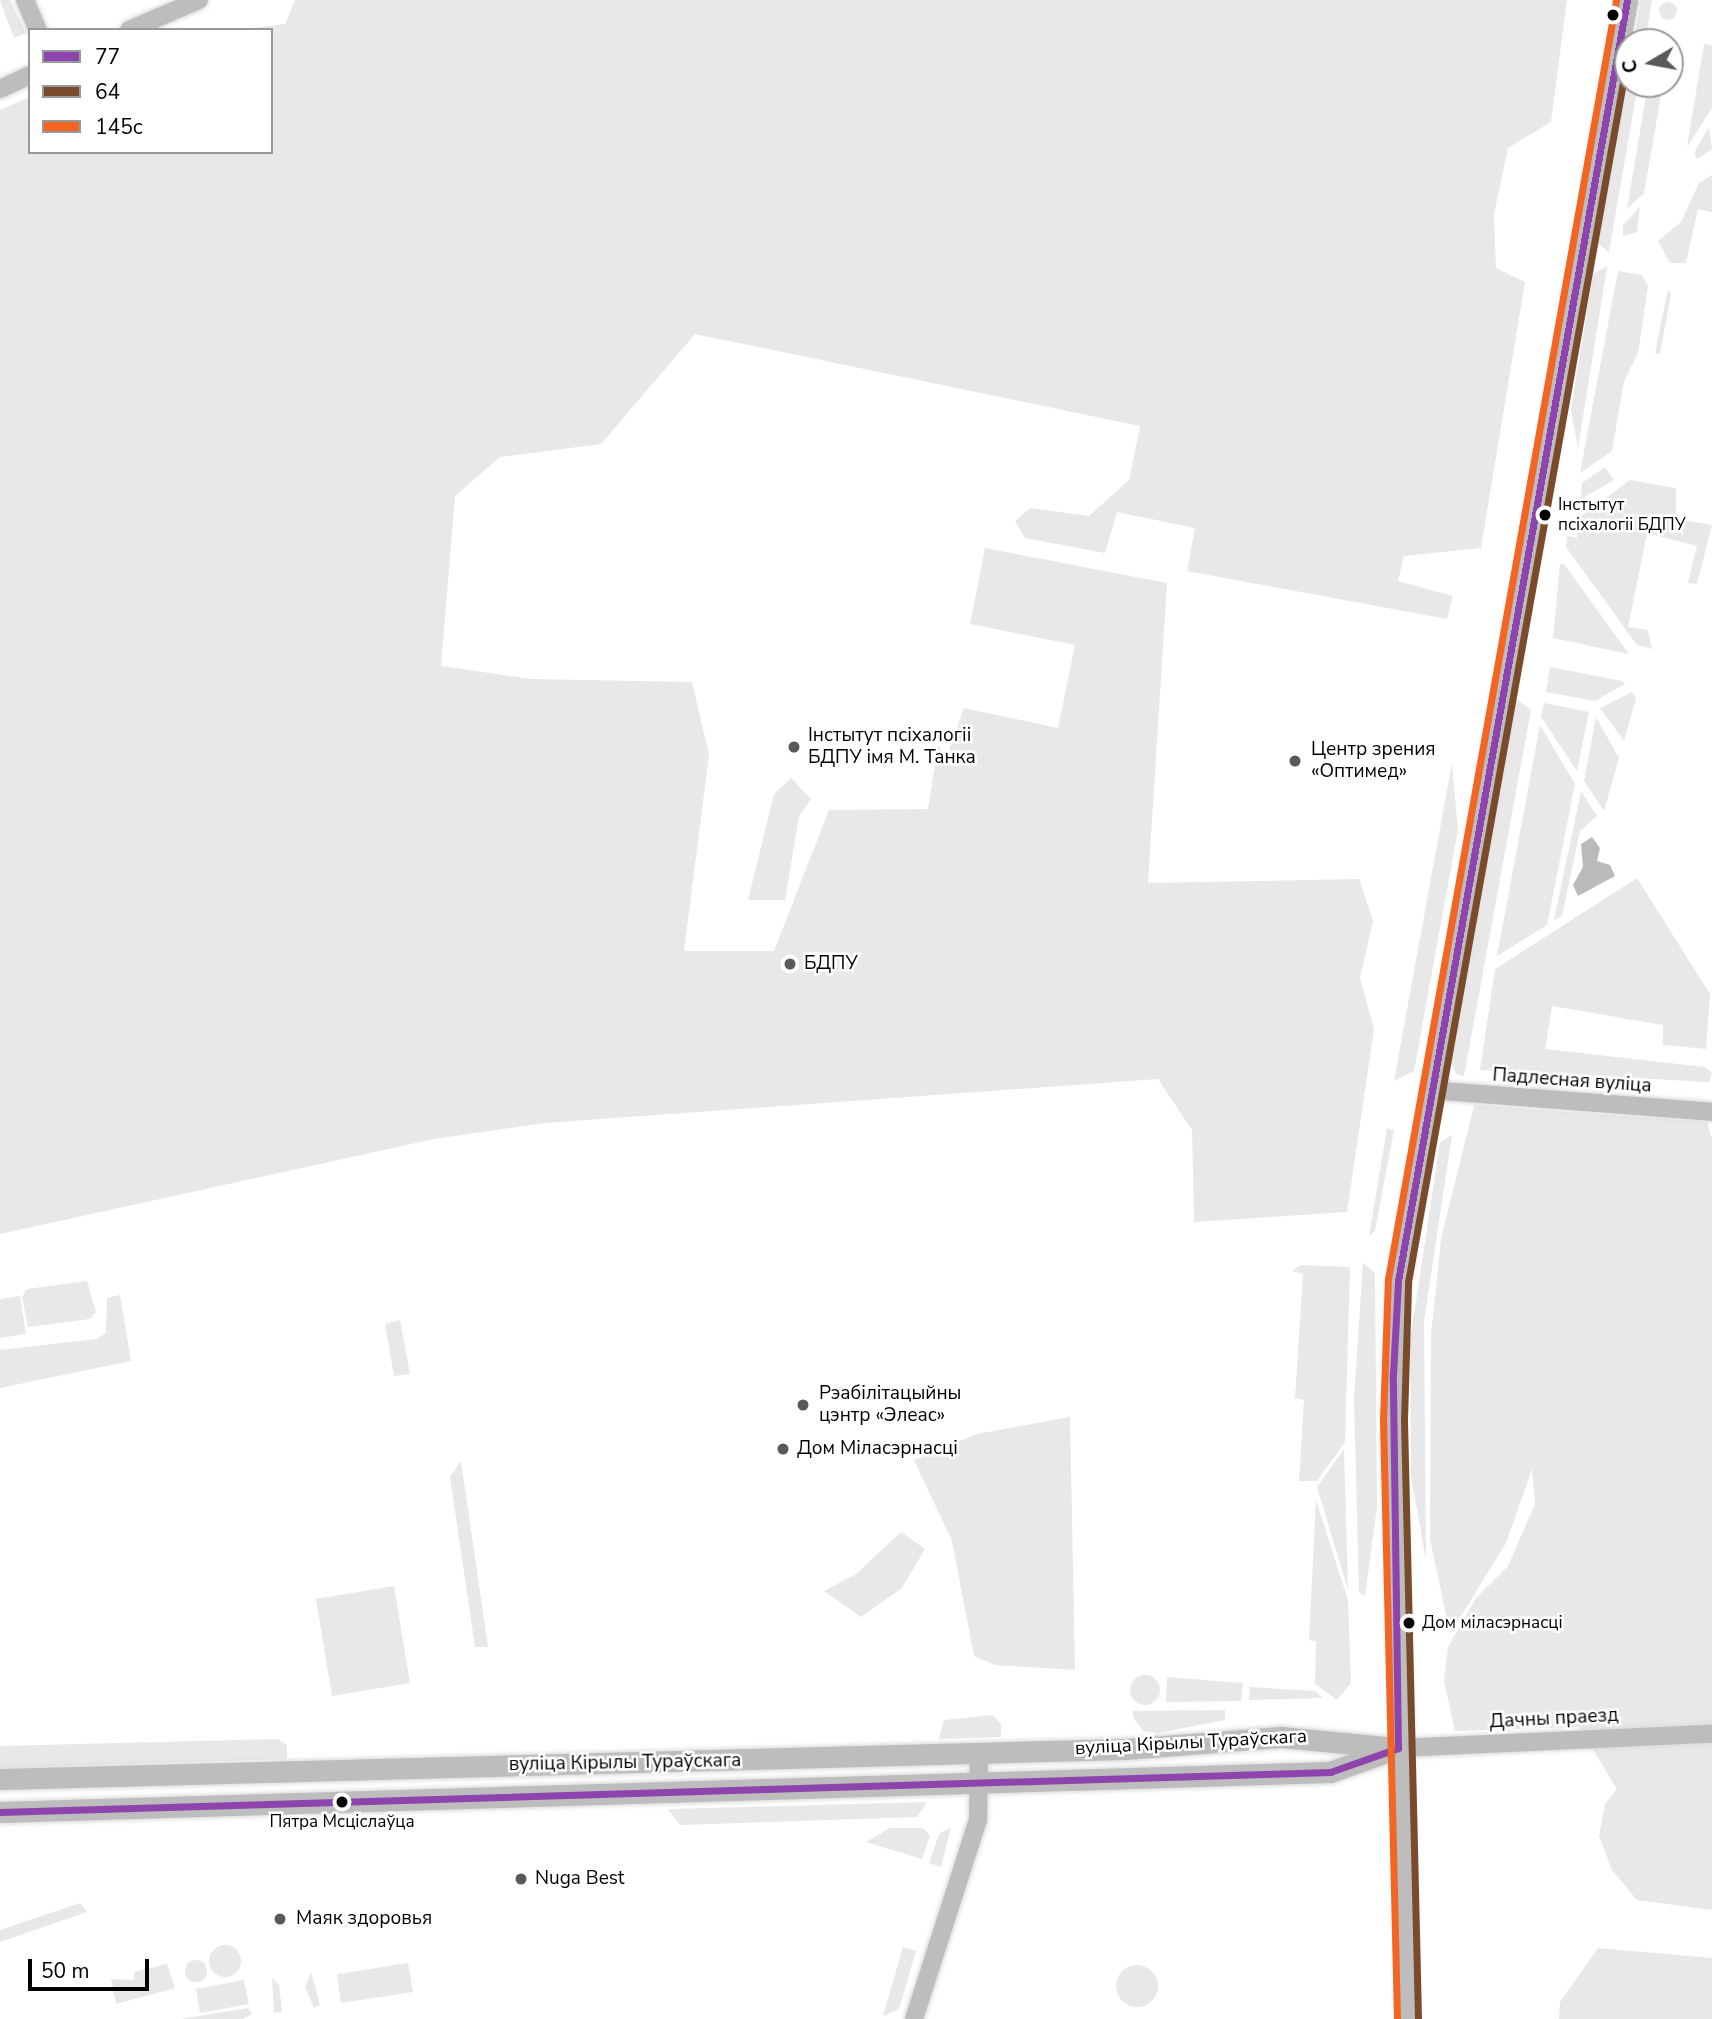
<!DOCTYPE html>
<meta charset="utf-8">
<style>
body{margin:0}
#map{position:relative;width:1712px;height:2019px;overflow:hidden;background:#fff;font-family:"Nunito Sans",sans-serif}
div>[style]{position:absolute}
.green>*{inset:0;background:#e8e8e8}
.round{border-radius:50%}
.water>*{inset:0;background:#bababa}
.roads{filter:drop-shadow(0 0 2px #dbdbdb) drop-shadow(0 0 2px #dbdbdb)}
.minor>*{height:18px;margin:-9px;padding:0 9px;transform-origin:9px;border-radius:9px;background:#bdbdbd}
.major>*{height:21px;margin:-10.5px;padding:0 10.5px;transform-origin:10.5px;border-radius:10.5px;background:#bdbdbd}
.bus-1>*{height:7px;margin:-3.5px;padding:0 3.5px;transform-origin:3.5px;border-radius:3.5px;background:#8e44ad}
.bus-2>*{height:7px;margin:-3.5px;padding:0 3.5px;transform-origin:3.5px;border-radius:3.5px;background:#7a4b2a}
.bus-3>*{height:7px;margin:-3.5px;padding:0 3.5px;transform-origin:3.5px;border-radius:3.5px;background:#f26522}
.dots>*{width:19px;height:19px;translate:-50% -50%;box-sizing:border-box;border:4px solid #fff;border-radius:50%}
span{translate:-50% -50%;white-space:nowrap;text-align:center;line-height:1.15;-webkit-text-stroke:5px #fff;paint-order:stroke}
.bus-label{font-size:17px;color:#000}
.left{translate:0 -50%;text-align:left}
.poi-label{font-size:19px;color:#000}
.street-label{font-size:19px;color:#000}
.legend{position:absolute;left:28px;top:28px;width:245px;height:126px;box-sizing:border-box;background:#fff;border:2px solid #999;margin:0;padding:9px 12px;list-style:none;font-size:21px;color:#000}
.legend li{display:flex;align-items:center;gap:14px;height:35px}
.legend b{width:35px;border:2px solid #999}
.north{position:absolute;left:1614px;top:28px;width:70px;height:70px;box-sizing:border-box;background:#fff;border:2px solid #999;border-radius:50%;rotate:260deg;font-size:19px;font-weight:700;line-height:28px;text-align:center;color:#000}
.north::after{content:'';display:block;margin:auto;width:24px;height:32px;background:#595959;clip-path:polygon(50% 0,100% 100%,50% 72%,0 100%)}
.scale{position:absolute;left:28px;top:1959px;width:121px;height:32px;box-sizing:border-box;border:4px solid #000;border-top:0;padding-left:9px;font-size:21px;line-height:24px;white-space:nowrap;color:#000;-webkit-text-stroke:5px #fff;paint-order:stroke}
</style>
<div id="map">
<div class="green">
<div style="clip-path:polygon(0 0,10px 0,26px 33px,14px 38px)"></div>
<div style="clip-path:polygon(295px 0,1567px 0,1551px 122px,1508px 148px,1494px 214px,1496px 268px,1525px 282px,1481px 548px,1404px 556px,1398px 581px,1453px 596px,1447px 619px,1187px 571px,1195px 528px,1117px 512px,1105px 553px,1025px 538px,1015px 521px,1030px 508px,1089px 516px,1129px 480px,1140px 426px,695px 334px,601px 444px,500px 457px,455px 496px,441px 666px,531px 679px,692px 682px,709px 755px,684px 951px,774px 951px,829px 810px,928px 809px,938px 745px,946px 759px,964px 708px,1058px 728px,1075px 645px,970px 624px,985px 548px,1167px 583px,1148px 883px,1359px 879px,1373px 921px,1360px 978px,1374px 1029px,1347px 1212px,1194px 1222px,1192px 1130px,1158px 1079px,545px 1123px,434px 1139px,0 1234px,0 110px,30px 97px,30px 152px,271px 152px,271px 30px,239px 30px,285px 24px)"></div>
<div style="clip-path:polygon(1641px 0,1652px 0,1645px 42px,1634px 42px)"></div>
<div class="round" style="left:1659px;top:2px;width:18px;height:18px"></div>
<div style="clip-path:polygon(1704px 44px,1712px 45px,1712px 108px,1687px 147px)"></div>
<div style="clip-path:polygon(1628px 74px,1628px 84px,1638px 84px,1609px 252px,1598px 244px)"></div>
<div style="clip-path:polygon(1648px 84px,1663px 84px,1644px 193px,1627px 209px)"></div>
<div style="clip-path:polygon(1709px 127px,1712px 149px,1697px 159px,1694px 153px)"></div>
<div style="clip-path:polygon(1712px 175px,1712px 212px,1698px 209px,1686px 263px,1670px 263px,1658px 241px,1681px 222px,1699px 183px)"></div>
<div style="clip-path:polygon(1640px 207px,1637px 232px,1623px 236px,1623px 225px)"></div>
<div style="clip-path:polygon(1607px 266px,1607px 267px,1578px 448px,1571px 410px,1593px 274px)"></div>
<div style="clip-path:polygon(1618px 271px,1642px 275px,1648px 286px,1638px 353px,1624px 381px,1612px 451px,1580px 473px)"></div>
<div style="clip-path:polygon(1668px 289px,1671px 294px,1660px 354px,1655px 353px)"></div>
<div style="clip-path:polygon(1605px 467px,1614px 480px,1581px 499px,1582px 483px)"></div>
<div style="clip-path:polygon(1630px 480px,1676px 488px,1676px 519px,1712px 525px,1697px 584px,1688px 583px,1697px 546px,1647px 533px,1628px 627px,1648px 630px,1652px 649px,1637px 645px,1566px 547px,1567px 536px,1577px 538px,1577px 519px)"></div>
<div style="clip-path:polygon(1560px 564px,1564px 564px,1629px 654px,1553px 638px)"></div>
<div style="clip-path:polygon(1550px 667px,1622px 681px,1625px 684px,1595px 701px,1546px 692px)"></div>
<div style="clip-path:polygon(1632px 692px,1636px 698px,1624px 741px,1600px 708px)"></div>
<div style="clip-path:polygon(1515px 698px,1531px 710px,1464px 1076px,1456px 1074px,1451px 1061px)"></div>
<div style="clip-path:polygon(1544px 703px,1589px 712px,1577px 771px,1541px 717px)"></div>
<div style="clip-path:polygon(1596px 717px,1619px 758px,1604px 811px,1584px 781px)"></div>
<div style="clip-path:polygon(1540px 725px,1575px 784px,1547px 925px,1497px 956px)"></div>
<div style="clip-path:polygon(1452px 763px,1458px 830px,1414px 1071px,1394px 1081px)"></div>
<div style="clip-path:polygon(791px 778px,811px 799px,799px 816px,785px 900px,748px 900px,774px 794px)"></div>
<div style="clip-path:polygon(1581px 791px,1597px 816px,1580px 831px,1562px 916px,1554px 920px)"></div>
<div style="clip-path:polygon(1637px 878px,1710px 994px,1706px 1049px,1663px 1045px,1663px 1025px,1552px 1006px,1545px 1049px,1705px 1067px,1712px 1072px,1709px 1082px,1480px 1070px,1495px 969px)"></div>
<div style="clip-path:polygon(1474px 1105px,1707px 1122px,1712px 1139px,1712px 1910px,1637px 1900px,1612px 1870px,1599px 1836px,1605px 1804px,1617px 1789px,1579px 1727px,1455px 1731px,1444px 1681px,1448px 1647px,1476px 1598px,1508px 1566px,1535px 1504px,1532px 1469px,1506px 1543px,1450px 1634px,1430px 1539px,1431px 1334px,1441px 1239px)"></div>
<div style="clip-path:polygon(1387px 1128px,1394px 1130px,1375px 1231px,1369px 1236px)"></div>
<div style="clip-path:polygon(1452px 1135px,1424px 1321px,1426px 1560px,1411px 1476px,1410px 1341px,1440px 1142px)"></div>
<div style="clip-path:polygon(1363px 1263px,1375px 1273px,1377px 1507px,1365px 1596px,1359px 1592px,1354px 1398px)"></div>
<div style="clip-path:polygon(1300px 1265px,1350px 1267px,1345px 1442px,1317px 1481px,1299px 1481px,1304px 1400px,1295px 1398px,1303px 1274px,1292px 1271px)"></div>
<div style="clip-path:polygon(87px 1281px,96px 1312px,90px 1319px,28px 1327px,22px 1297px,27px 1289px)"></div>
<div style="clip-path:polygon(120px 1295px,131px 1361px,0 1388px,0 1350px,96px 1339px,106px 1333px,107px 1298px)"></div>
<div style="clip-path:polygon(20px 1296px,26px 1334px,0 1338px,0 1299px)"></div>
<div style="clip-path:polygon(400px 1320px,410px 1374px,394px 1376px,385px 1324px)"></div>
<div style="clip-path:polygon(1070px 1417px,1075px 1670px,995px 1665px,974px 1656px,952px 1541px,914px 1460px,977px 1434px)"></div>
<div style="clip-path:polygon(1344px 1449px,1348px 1590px,1317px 1487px)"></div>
<div style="clip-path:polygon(461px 1461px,488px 1647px,475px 1647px,450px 1477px)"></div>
<div style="clip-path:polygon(1316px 1500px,1348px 1600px,1351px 1683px,1337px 1700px,1315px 1684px,1316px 1641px,1309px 1640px)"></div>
<div style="clip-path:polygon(901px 1532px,925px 1549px,902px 1588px,861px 1617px,824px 1591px,856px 1574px)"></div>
<div style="clip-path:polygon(394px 1586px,410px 1683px,332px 1696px,316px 1599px)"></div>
<div class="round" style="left:1130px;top:1675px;width:30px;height:30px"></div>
<div style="clip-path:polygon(1167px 1677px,1243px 1683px,1241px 1701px,1166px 1702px)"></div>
<div style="clip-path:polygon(1250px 1687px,1315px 1691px,1323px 1698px,1249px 1700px)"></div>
<div style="clip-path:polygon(1225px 1710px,1225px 1720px,1158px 1733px,1143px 1731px,1133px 1717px,1133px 1711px)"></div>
<div style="clip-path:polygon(992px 1715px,1001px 1724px,1001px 1737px,939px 1739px,944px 1720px)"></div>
<div style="clip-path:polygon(278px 1739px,287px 1745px,287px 1759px,0 1768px,0 1746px)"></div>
<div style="clip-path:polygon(927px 1802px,917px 1817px,680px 1825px,668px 1809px)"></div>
<div style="clip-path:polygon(951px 1827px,941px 1867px,929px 1863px,939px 1834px)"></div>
<div style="clip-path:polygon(890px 1828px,923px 1828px,930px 1836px,922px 1859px,866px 1842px)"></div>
<div style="clip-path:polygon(80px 1903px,87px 1912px,0 1942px,0 1930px)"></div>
<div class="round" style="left:209px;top:1945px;width:32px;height:32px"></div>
<div style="clip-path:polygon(903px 1947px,916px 1951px,899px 2009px,883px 2016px)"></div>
<div style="clip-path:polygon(1598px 1948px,1712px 1958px,1712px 2019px,1559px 2019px,1560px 2002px)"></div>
<div class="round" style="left:185px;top:1960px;width:22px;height:22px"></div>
<div style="clip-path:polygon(408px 1963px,413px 1992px,341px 2003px,337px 1974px)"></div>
<div style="clip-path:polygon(167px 1964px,175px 1988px,116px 2004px,111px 1979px,134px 1980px,134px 1972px)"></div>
<div class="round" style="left:1116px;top:1965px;width:42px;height:42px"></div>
<div style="clip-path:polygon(311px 1972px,320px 2005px,314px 2008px,305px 1987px)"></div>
<div style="clip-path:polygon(272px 1978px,279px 1985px,282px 2012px,274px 2013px)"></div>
<div style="clip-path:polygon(244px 1980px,249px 2004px,200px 2013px,196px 1989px)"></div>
<div style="clip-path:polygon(248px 2008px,252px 2014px,243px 2019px,180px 2019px)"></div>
</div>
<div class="water">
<div style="clip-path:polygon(1592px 837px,1600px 848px,1597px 861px,1610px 865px,1615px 876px,1578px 896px,1573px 885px,1583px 867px,1581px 844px)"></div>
</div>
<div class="roads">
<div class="minor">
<div style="left:25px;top:0;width:33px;rotate:67deg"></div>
<div style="left:129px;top:30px;width:76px;rotate:-23.2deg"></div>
<div style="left:0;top:89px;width:33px;rotate:-25deg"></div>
<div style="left:1429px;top:1090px;width:284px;rotate:4.4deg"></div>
<div style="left:1398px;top:1748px;width:314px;rotate:-2.6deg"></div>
<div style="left:914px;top:2019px;width:209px;rotate:-72.2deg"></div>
<div style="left:978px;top:1820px;width:68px;rotate:-89.2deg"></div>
</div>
<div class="major">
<div style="left:0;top:1779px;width:1125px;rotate:-1.53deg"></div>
<div style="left:1125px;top:1749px;width:156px;rotate:-4.4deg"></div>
<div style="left:1281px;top:1737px;width:118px;rotate:5.4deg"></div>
<div style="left:0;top:1812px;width:1331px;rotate:-1.72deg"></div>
<div style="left:1330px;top:1772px;width:72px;rotate:-19.4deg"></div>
<div style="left:1408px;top:2019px;width:599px;rotate:-91.43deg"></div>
<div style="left:1393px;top:1420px;width:139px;rotate:-87.9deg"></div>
<div style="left:1398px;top:1281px;width:1301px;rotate:-79.86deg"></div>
</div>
</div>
<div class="bus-1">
<div style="left:1398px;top:1748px;width:374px;rotate:-90.8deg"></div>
<div style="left:1393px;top:1374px;width:93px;rotate:-86.9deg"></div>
<div style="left:1398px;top:1281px;width:1301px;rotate:-79.86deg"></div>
<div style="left:0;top:1812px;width:1331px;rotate:-1.72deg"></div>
<div style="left:1330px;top:1772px;width:72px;rotate:-19.4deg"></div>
</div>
<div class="bus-2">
<div style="left:1418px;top:2019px;width:599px;rotate:-91.34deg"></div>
<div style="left:1404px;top:1420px;width:138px;rotate:-88.3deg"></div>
<div style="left:1408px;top:1282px;width:1248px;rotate:-79.84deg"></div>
</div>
<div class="bus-3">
<div style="left:1397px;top:2019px;width:599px;rotate:-91.34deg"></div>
<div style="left:1383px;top:1420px;width:141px;rotate:-88deg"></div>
<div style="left:1388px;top:1279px;width:1299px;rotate:-79.89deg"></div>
</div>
<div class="dots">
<div style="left:1613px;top:15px;background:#000"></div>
<div style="left:1545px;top:515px;background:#000"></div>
<div style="left:794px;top:747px;background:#595959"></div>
<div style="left:1295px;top:761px;background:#595959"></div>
<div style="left:790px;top:964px;background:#595959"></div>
<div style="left:803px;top:1405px;background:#595959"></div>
<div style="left:783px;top:1449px;background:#595959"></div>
<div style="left:1409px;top:1623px;background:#000"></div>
<div style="left:342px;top:1802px;background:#000"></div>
<div style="left:521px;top:1879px;background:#595959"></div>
<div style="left:280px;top:1919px;background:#595959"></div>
</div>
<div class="bus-label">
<span class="left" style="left:1558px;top:515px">Інстытут<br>псіхалогіі БДПУ</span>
<span class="left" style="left:1422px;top:1623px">Дом міласэрнасці</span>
<span style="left:342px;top:1822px">Пятра Мсціслаўца</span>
</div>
<div class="poi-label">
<span class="left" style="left:808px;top:747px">Інстытут псіхалогіі<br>БДПУ імя М. Танка</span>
<span class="left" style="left:1311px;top:761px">Центр зрения<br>«Оптимед»</span>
<span class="left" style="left:804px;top:964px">БДПУ</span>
<span class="left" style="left:819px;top:1405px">Рэабілітацыйны<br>цэнтр «Элеас»</span>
<span class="left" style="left:797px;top:1449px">Дом Міласэрнасці</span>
<span class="left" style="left:535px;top:1879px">Nuga Best</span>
<span class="left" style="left:296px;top:1919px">Маяк здоровья</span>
</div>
<div class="street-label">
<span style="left:1572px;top:1081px;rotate:4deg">Падлесная вуліца</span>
<span style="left:1554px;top:1719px;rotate:-3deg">Дачны праезд</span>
<span style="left:1191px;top:1743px;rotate:-3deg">вуліца Кірылы Тураўскага</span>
<span style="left:625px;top:1763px;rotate:-1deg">вуліца Кірылы Тураўскага</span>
</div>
<ul class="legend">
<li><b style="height:9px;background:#8e44ad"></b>77</li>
<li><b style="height:9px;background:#7a4b2a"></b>64</li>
<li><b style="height:9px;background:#f26522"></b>145с</li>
</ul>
<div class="north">С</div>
<div class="scale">50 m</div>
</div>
